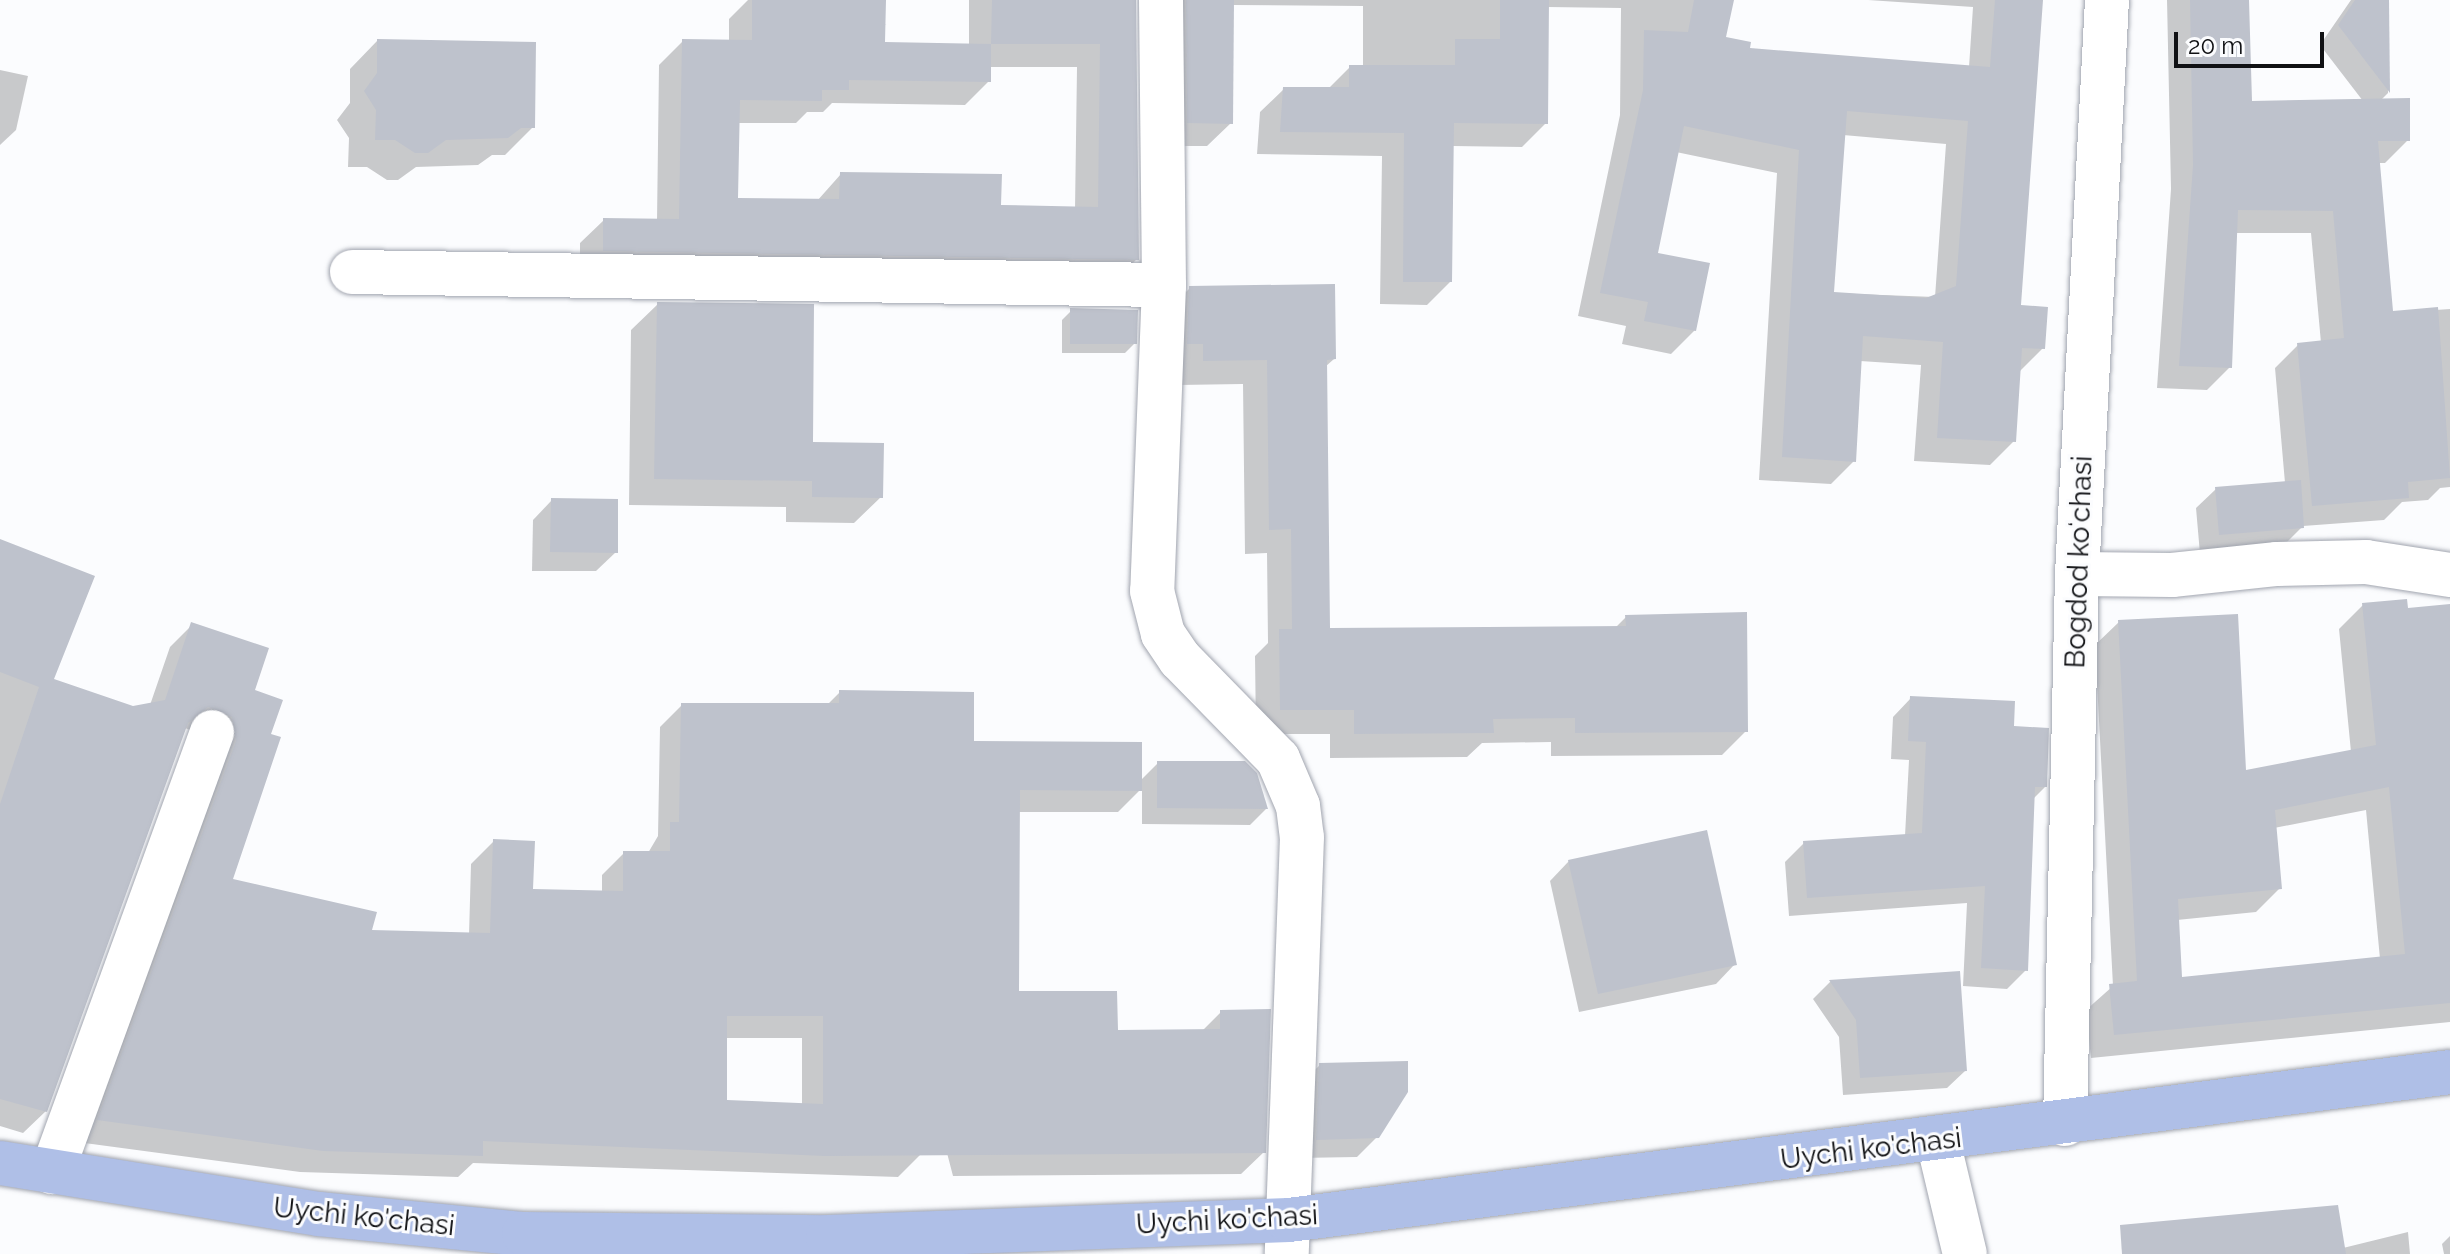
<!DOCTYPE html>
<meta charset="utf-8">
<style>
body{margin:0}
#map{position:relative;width:2450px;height:1254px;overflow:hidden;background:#fbfcfe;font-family:Raleway,sans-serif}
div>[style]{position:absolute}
.shadow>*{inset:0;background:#0003}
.building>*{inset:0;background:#bec2cc}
.roads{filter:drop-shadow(0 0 2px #a1a5af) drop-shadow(0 0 2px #a1a5af)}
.minor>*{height:44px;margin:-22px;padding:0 22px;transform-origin:22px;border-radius:22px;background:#fff}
.major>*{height:44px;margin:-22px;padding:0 22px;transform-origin:22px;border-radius:22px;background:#afbfe7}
span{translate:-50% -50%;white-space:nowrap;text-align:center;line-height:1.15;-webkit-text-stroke:6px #fbfcfe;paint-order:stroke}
.street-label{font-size:28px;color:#101114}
.scale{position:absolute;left:2174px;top:32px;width:150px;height:36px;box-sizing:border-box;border:4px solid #101114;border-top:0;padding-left:10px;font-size:24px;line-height:28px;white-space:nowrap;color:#101114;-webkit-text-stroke:6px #fbfcfe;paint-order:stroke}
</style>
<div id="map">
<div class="shadow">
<div style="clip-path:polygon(evenodd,748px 0,884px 0,883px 44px,969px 45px,969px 0,1134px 0,1137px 259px,1113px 282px,580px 274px,580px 243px,604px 220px,657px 220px,659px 65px,683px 41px,729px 42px,729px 19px,748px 0,989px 67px,1077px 67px,1075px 209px,999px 207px,841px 174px,817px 201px,736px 200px,737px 123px,796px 123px,807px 112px,823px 112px,832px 103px,965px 105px,989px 81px,989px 67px)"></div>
<div style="clip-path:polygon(evenodd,1144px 0,1732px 0,1724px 38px,1747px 50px,1969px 67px,1973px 7px,1868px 0,2041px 0,2019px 307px,2043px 348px,2018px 373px,2014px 441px,1990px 465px,1914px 461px,1921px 365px,1860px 361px,1854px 461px,1831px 484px,1759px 480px,1777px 173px,1676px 152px,1656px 255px,1695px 330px,1671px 354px,1622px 344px,1626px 326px,1578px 316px,1620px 115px,1621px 8px,1547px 7px,1546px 123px,1522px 147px,1452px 146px,1450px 282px,1427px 305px,1380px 304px,1382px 156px,1257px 154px,1260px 112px,1284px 89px,1328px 89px,1350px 67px,1363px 67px,1363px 6px,1232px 5px,1231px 123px,1207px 146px,1164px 146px,1144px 0,1843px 135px,1946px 144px,1935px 297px,1831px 293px,1843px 135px)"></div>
<div style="clip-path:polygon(2167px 0,2248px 0,2250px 103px,2363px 101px,2320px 45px,2351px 0,2387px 0,2388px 93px,2380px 101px,2408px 140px,2385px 163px,2378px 163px,2391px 313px,2450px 309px,2450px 487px,2440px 488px,2428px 500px,2402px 502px,2384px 520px,2303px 526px,2283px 546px,2200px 554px,2196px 508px,2216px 489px,2285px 483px,2275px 368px,2298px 345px,2321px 343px,2311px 233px,2235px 233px,2230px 367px,2207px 390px,2157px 388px,2171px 189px)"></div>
<div style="clip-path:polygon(377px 41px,533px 127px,505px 155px,492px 155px,478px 165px,416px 167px,398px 180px,387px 180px,367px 167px,348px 167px,349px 138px,337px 120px,350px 103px,350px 69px)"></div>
<div style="clip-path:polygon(0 70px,28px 76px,16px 130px,0 145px)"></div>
<div style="clip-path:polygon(1190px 288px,1334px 359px,1325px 367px,1328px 630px,1615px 628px,1626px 617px,1746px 731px,1722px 755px,1551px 756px,1551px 742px,1482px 743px,1467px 757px,1330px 758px,1330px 734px,1256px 734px,1255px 656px,1268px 643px,1267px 553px,1245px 554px,1243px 384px,1179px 385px,1165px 313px)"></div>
<div style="clip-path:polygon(658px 304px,810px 444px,881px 497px,854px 523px,786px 522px,786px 507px,629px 505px,631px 330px)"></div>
<div style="clip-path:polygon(1071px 311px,1135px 343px,1125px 353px,1062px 353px,1062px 320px)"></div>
<div style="clip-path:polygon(552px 500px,616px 552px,596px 571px,532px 571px,533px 520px)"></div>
<div style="clip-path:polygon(evenodd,0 541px,51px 681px,133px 708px,150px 705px,170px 647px,192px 625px,252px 692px,231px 880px,370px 932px,469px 935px,471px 864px,494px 841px,531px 891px,602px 892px,602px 875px,624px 853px,648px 853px,658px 836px,660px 727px,682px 705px,827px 705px,840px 692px,972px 743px,1140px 781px,1158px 763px,1266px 809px,1250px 825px,1142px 824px,1142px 788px,1118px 812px,1018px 812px,1017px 993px,1116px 1032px,1202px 1031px,1221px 1012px,1264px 1152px,1241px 1174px,953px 1176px,929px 1084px,920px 1155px,898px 1177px,473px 1163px,458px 1177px,300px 1172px,77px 1142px,210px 738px,185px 728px,46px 1111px,23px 1133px,0 1126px,0 541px,725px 1038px,802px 1038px,802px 1105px,725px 1102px,725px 1038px)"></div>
<div style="clip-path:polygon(evenodd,2363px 605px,2407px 610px,2450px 606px,2450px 1022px,2091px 1058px,2086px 1010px,2113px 986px,2095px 645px,2119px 622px,2244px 772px,2351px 752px,2339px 629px,2363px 605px,2366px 810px,2380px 959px,2180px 979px,2177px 920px,2256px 912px,2280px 888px,2274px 828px,2366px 810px)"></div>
<div style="clip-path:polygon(1911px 698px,2012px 728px,2045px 787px,2033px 799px,2026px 970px,2007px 989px,1963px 986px,1967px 903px,1789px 916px,1785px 862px,1804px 843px,1905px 836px,1909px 760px,1891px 759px,1893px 717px)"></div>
<div style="clip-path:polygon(1569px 861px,1735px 964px,1716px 984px,1579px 1012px,1550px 881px)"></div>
<div style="clip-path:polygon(1959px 973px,1965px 1071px,1947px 1088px,1843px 1095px,1839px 1037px,1813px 999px,1830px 982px)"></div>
<div style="clip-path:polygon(1320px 1065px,1377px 1137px,1357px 1157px,1298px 1158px,1300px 1084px)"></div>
<div style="clip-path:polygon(2408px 1232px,2410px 1254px,2161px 1254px,2343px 1248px)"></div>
<div style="clip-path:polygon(2450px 1236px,2450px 1254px,2444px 1254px,2442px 1244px)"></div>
</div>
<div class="building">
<div style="clip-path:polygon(evenodd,752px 0,886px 0,885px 42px,991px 44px,992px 0,1136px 0,1139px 260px,603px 251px,603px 218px,679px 219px,682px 39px,752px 40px,752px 0,991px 44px,1100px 44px,1098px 207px,1001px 205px,1002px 174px,840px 172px,839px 199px,738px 198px,740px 100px,822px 101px,822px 90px,849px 90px,849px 80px,991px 82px,991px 44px)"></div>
<div style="clip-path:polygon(1186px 0,1234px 0,1233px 124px,1187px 123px)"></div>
<div style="clip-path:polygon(1500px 0,1549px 0,1548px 124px,1454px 123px,1452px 282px,1403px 282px,1404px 133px,1280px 132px,1283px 87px,1349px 87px,1349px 65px,1455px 65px,1455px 39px,1500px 39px)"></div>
<div style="clip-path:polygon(evenodd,1694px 0,1734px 0,1726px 37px,1751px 42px,1750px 48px,1990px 67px,1995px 0,2043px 0,2021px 305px,2048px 307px,2045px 349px,2022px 348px,2016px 442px,1937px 438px,1943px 342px,1863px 336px,1856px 462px,1782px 457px,1799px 150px,1684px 126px,1658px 253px,1710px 263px,1696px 331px,1644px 321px,1648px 302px,1600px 293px,1643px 90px,1644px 30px,1688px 32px,1694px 0,1847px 111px,1968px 121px,1956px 286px,1926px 298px,1834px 292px,1847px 111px)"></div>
<div style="clip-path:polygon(2190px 0,2249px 0,2252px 101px,2410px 98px,2410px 141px,2378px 141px,2393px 311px,2438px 307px,2450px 478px,2408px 482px,2409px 498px,2312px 506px,2297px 343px,2344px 338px,2333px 211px,2238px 210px,2232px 368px,2179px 366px,2193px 165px)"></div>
<div style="clip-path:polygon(2355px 0,2389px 0,2390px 93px,2338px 25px)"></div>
<div style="clip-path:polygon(377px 39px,536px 42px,535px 128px,521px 128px,508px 138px,446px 140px,428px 153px,415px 153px,395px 140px,375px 140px,376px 110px,364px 91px,377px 73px)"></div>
<div style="clip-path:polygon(1335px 284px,1336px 359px,1327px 360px,1330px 628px,1626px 626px,1625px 615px,1747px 612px,1748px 732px,1575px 733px,1575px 718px,1493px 719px,1494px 733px,1354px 734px,1354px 710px,1280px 710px,1279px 629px,1292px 629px,1291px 529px,1269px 530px,1267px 360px,1203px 361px,1203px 344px,1187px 344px,1189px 286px)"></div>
<div style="clip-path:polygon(657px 302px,814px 304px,813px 442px,884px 443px,883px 498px,812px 497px,812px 481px,654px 479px)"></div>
<div style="clip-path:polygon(1070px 308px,1138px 310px,1137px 344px,1070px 344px)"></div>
<div style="clip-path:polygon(2301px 480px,2304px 528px,2219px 535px,2215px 487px)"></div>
<div style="clip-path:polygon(551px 498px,618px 499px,618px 553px,550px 552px)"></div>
<div style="clip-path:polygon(evenodd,0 539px,95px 576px,54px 679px,133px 706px,165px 700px,191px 622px,269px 648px,255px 690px,283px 700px,271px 734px,281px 737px,233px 879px,377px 912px,372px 930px,490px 933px,493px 839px,535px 841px,533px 889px,623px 891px,623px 851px,670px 851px,670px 822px,679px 822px,681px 703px,839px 703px,839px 690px,974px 692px,974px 741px,1142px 742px,1142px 791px,1020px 790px,1019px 991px,1117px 991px,1118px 1030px,1220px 1029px,1220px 1010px,1271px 1009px,1266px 1153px,825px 1156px,483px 1141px,483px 1156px,323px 1151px,97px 1120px,236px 741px,232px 717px,208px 707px,188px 723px,47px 1112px,0 1099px,0 804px,39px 687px,0 672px,0 539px,727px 1016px,823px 1016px,823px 1104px,727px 1100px,727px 1016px)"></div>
<div style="clip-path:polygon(evenodd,2407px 599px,2408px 608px,2450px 604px,2450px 1003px,2114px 1035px,2109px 984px,2137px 981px,2118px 620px,2238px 614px,2246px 770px,2376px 745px,2362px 603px,2407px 599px,2389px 787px,2405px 954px,2182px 977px,2178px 899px,2282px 889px,2275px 810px,2389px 787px)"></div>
<div style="clip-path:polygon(1910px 696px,2015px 701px,2014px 726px,2049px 728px,2047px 787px,2035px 787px,2028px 971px,1981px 968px,1985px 886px,1807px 898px,1803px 841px,1922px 833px,1926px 742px,1908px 741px)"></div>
<div style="clip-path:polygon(1157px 761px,1245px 761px,1257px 773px,1268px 809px,1157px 808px)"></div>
<div style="clip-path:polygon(1707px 830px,1737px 965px,1598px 994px,1568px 860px)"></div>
<div style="clip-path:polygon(1960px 971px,1967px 1071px,1860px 1078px,1856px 1020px,1829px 980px)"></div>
<div style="clip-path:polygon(1408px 1061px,1408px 1092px,1379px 1138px,1316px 1140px,1319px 1063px)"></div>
<div style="clip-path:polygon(2338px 1205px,2346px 1254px,2122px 1254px,2120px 1225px)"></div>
</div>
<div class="roads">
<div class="minor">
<div style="left:1161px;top:0;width:285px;rotate:89.4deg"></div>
<div style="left:1164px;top:285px;width:306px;rotate:92.2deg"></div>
<div style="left:1152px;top:591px;width:44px;rotate:75.7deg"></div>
<div style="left:1163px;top:634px;width:30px;rotate:56deg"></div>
<div style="left:1180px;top:659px;width:140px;rotate:45.6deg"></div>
<div style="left:1278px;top:759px;width:51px;rotate:66.9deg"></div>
<div style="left:1298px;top:806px;width:31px;rotate:83deg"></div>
<div style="left:1302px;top:837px;width:417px;rotate:92.1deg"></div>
<div style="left:352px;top:272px;width:812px;rotate:0.92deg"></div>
<div style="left:2077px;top:574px;width:95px;rotate:0.6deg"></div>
<div style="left:2172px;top:575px;width:106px;rotate:-6deg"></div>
<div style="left:2277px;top:564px;width:89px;rotate:-1.3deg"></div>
<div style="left:2366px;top:562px;width:85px;rotate:8.8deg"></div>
<div style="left:2065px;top:1124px;width:550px;rotate:-88.75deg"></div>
<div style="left:2077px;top:574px;width:575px;rotate:-87.01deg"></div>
<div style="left:1938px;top:1141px;width:116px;rotate:76.6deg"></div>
<div style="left:52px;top:1172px;width:468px;rotate:-70deg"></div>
</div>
<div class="major">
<div style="left:0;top:1163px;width:323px;rotate:9.1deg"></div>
<div style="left:319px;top:1214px;width:206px;rotate:5.6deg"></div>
<div style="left:524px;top:1234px;width:304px;rotate:0.6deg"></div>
<div style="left:828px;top:1237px;width:461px;rotate:-2.1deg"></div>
<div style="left:1289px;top:1220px;width:1170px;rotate:-7.26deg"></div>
</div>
</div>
<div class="street-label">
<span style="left:2079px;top:562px;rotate:-88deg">Bogdod koʻchasi</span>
<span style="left:1871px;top:1149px;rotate:-7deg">Uychi ko'chasi</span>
<span style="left:364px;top:1217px;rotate:6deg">Uychi ko'chasi</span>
<span style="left:1227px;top:1220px;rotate:-3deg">Uychi ko'chasi</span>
</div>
<div class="scale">20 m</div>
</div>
